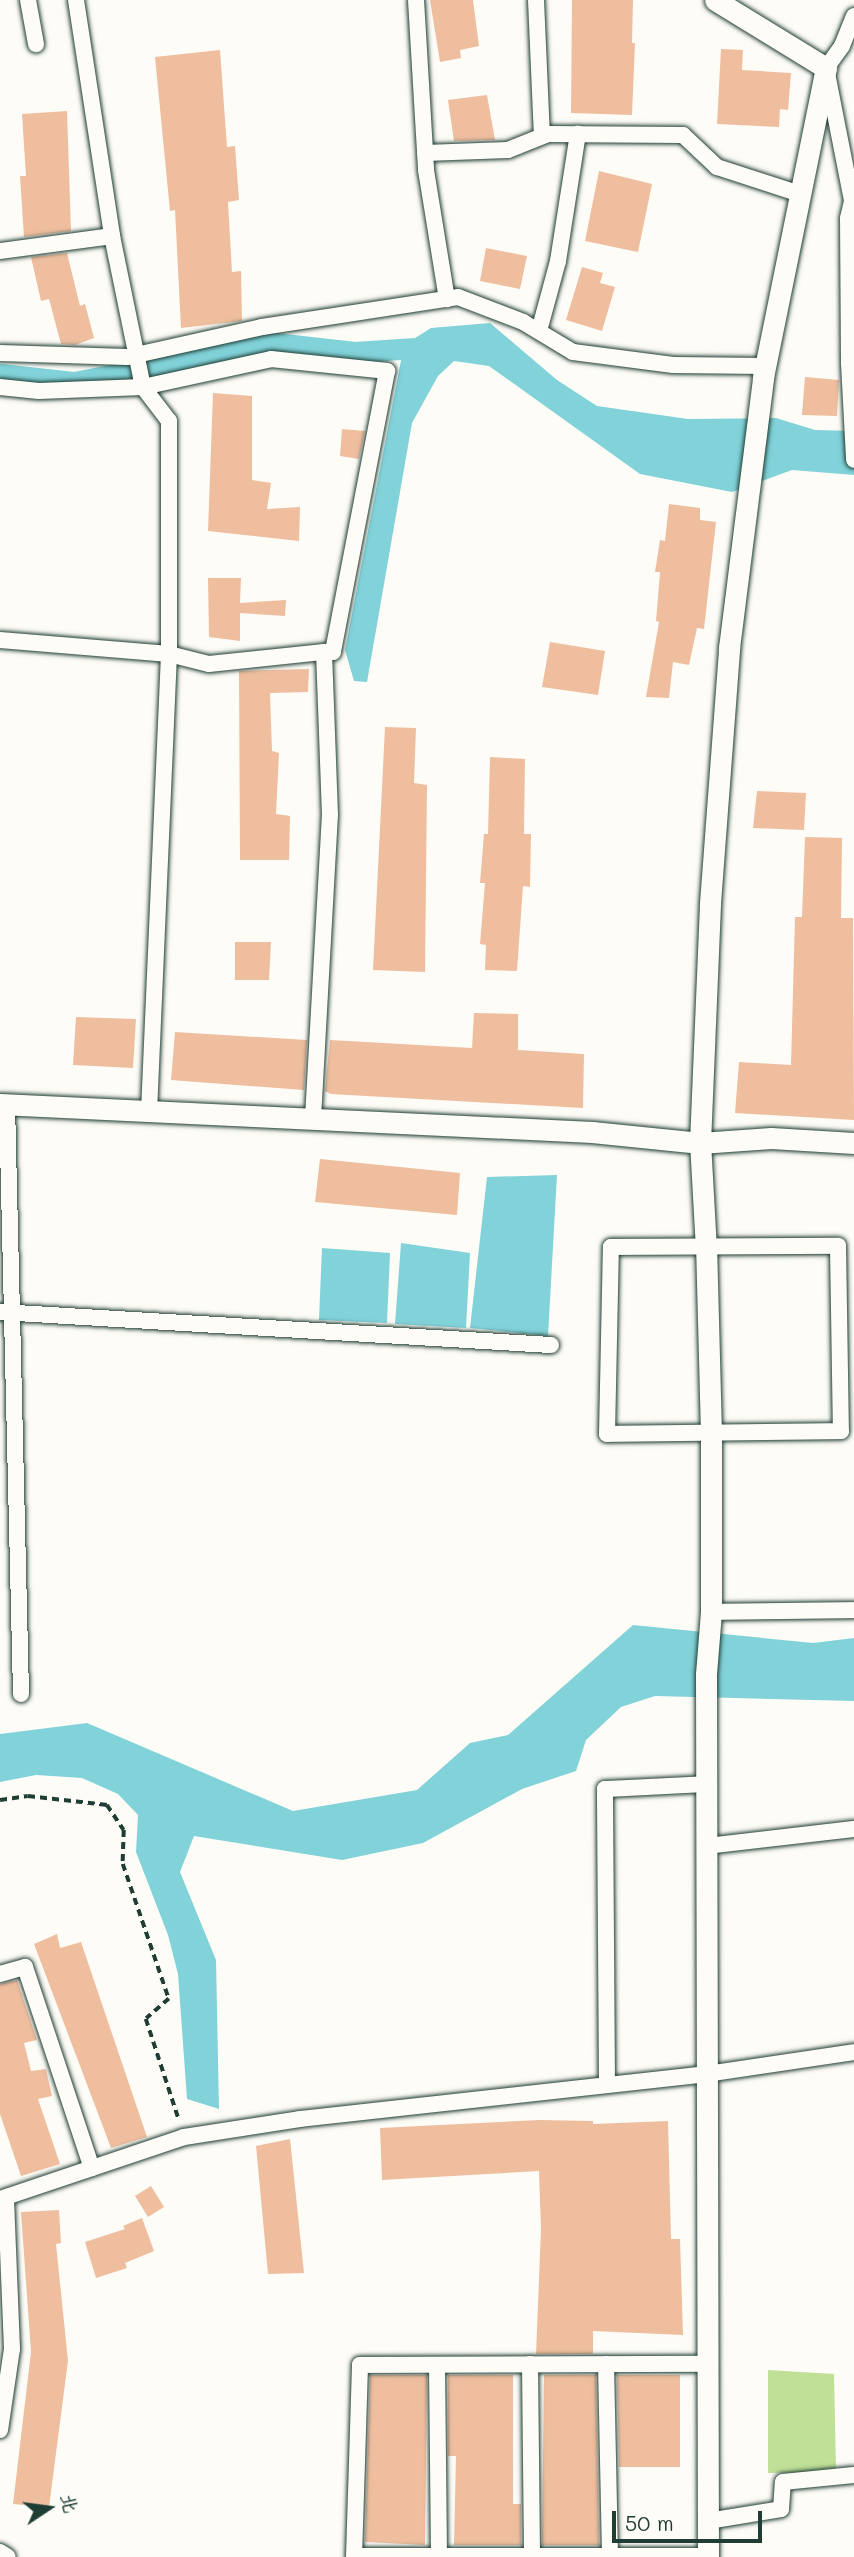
<!DOCTYPE html>
<meta charset="utf-8">
<style>
body{margin:0}
#map{position:relative;width:854px;height:2557px;overflow:hidden;background:#fdfcf7;font-family:Mali,"LXGW WenKai TC",sans-serif}
div>[style]{position:absolute}
.green>*{inset:0;background:#c0e098}
.water>*{inset:0;background:#81d2d9}
.canal>*{height:21px;margin:-10.5px;padding:0 10.5px;transform-origin:10.5px;border-radius:10.5px;background:#81d2d9}
.building>*{inset:0;background:#efbe9f}
.path>*{height:3.5px;margin-top:-1.75px;transform-origin:0;background:repeating-linear-gradient(90deg,#1f3d34 0 7px,transparent 0 12px)}
.roads{filter:drop-shadow(0 0 2px #1f3d34) drop-shadow(0 0 2px #1f3d34)}
.minor>*{height:16px;margin:-8px;padding:0 8px;transform-origin:8px;border-radius:8px;background:#fdfcf7}
.tertiary>*{height:21px;margin:-10.5px;padding:0 10.5px;transform-origin:10.5px;border-radius:10.5px;background:#fdfcf7}
span{translate:-50% -50%;white-space:nowrap;text-align:center;line-height:1.15;-webkit-text-stroke:6px #fdfcf7;paint-order:stroke}
.north{position:absolute;left:14px;top:2473px;width:70px;height:70px;-webkit-text-stroke:5px #fdfcf7;paint-order:stroke;rotate:77deg;font-size:19px;font-weight:700;line-height:28px;text-align:center;color:#1f3d34}
.north::after{content:'';display:block;margin:auto;width:24px;height:32px;background:#1f3d34;clip-path:polygon(50% 0,100% 100%,50% 72%,0 100%)}
.scale{position:absolute;left:612px;top:2511px;width:150px;height:32px;box-sizing:border-box;border:4px solid #1f3d34;border-top:0;padding-left:9px;font-size:21px;line-height:24px;white-space:nowrap;color:#1f3d34;-webkit-text-stroke:5px #fdfcf7;paint-order:stroke}
</style>
<div id="map">
<div class="green">
<div style="clip-path:polygon(768px 2370px,834px 2374px,836px 2472px,768px 2473px)"></div>
</div>
<div class="water">
<div style="clip-path:polygon(490px 323px,557px 380px,597px 406px,688px 419px,776px 418px,815px 430px,854px 431px,854px 475px,792px 470px,732px 492px,640px 474px,489px 366px,454px 361px,438px 376px,412px 423px,367px 682px,354px 681px,345px 650px,404px 345px,431px 328px)"></div>
<div style="clip-path:polygon(557px 1175px,548px 1336px,470px 1328px,487px 1177px)"></div>
<div style="clip-path:polygon(401px 1243px,470px 1253px,466px 1328px,395px 1324px)"></div>
<div style="clip-path:polygon(322px 1248px,390px 1253px,387px 1323px,319px 1320px)"></div>
<div style="clip-path:polygon(633px 1625px,813px 1643px,854px 1638px,854px 1701px,655px 1696px,621px 1707px,586px 1740px,576px 1771px,522px 1789px,423px 1843px,342px 1860px,194px 1836px,180px 1872px,216px 1960px,219px 2109px,187px 2099px,178px 1974px,168px 1935px,136px 1852px,138px 1815px,118px 1794px,82px 1778px,36px 1775px,0 1782px,0 1734px,87px 1723px,293px 1811px,417px 1790px,470px 1743px,508px 1735px)"></div>
</div>
<div class="canal">
<div style="left:0;top:374px;width:74px;rotate:6.2deg"></div>
<div style="left:74px;top:382px;width:205px;rotate:-11deg"></div>
<div style="left:275px;top:343px;width:80px;rotate:6.5deg"></div>
<div style="left:354px;top:352px;width:77px;rotate:-3.7deg"></div>
</div>
<div class="building">
<div style="clip-path:polygon(430px 0,473px 0,479px 46px,460px 50px,461px 58px,440px 62px)"></div>
<div style="clip-path:polygon(572px 0,633px 0,632px 43px,635px 43px,632px 115px,571px 113px)"></div>
<div style="clip-path:polygon(721px 49px,743px 50px,742px 70px,791px 73px,788px 110px,780px 109px,779px 127px,717px 124px)"></div>
<div style="clip-path:polygon(220px 50px,227px 147px,235px 146px,239px 200px,228px 202px,232px 272px,241px 271px,242px 321px,181px 328px,175px 210px,170px 211px,155px 57px)"></div>
<div style="clip-path:polygon(487px 95px,495px 140px,454px 141px,448px 100px)"></div>
<div style="clip-path:polygon(67px 111px,71px 231px,24px 237px,20px 176px,26px 176px,22px 114px)"></div>
<div style="clip-path:polygon(599px 171px,652px 184px,638px 252px,585px 241px)"></div>
<div style="clip-path:polygon(486px 248px,527px 256px,520px 289px,480px 281px)"></div>
<div style="clip-path:polygon(67px 253px,80px 306px,85px 304px,94px 338px,75px 345px,61px 344px,49px 299px,41px 301px,31px 257px)"></div>
<div style="clip-path:polygon(582px 267px,603px 273px,600px 283px,615px 287px,602px 331px,566px 320px)"></div>
<div style="clip-path:polygon(805px 377px,839px 380px,837px 416px,802px 415px)"></div>
<div style="clip-path:polygon(213px 393px,252px 396px,252px 480px,271px 483px,267px 509px,300px 507px,299px 541px,208px 531px)"></div>
<div style="clip-path:polygon(342px 429px,365px 431px,359px 459px,340px 456px)"></div>
<div style="clip-path:polygon(669px 504px,700px 508px,700px 520px,716px 522px,704px 629px,697px 628px,689px 665px,673px 662px,669px 698px,646px 697px,659px 622px,656px 621px,660px 572px,655px 572px,660px 540px,665px 541px)"></div>
<div style="clip-path:polygon(208px 578px,241px 578px,240px 603px,286px 600px,285px 616px,240px 613px,240px 641px,209px 637px)"></div>
<div style="clip-path:polygon(550px 642px,605px 651px,598px 695px,542px 687px)"></div>
<div style="clip-path:polygon(309px 669px,308px 692px,270px 693px,272px 751px,279px 753px,276px 814px,290px 816px,289px 860px,240px 860px,239px 671px)"></div>
<div style="clip-path:polygon(385px 727px,416px 728px,414px 783px,427px 785px,425px 972px,373px 970px)"></div>
<div style="clip-path:polygon(490px 757px,525px 759px,524px 834px,531px 834px,530px 887px,523px 886px,517px 971px,485px 970px,486px 945px,480px 944px,485px 883px,480px 883px,484px 834px,488px 834px)"></div>
<div style="clip-path:polygon(757px 791px,806px 793px,804px 830px,753px 828px)"></div>
<div style="clip-path:polygon(805px 837px,842px 838px,841px 918px,853px 918px,854px 1120px,735px 1113px,739px 1062px,791px 1065px,795px 917px,802px 917px)"></div>
<div style="clip-path:polygon(235px 942px,271px 942px,269px 980px,235px 980px)"></div>
<div style="clip-path:polygon(474px 1013px,518px 1014px,518px 1050px,584px 1054px,583px 1108px,331px 1094px,325px 1091px,330px 1040px,472px 1048px)"></div>
<div style="clip-path:polygon(76px 1017px,136px 1019px,133px 1068px,73px 1065px)"></div>
<div style="clip-path:polygon(175px 1032px,307px 1040px,304px 1090px,171px 1080px)"></div>
<div style="clip-path:polygon(320px 1159px,460px 1173px,457px 1215px,315px 1202px)"></div>
<div style="clip-path:polygon(57px 1934px,60px 1948px,81px 1942px,147px 2137px,111px 2148px,34px 1944px)"></div>
<div style="clip-path:polygon(17px 1980px,37px 2040px,24px 2043px,31px 2071px,46px 2069px,52px 2096px,38px 2099px,60px 2164px,21px 2176px,0 2114px,0 1984px)"></div>
<div style="clip-path:polygon(539px 2120px,593px 2121px,593px 2124px,668px 2121px,671px 2239px,680px 2239px,683px 2335px,593px 2331px,593px 2354px,536px 2354px,541px 2229px,539px 2171px,382px 2180px,380px 2128px)"></div>
<div style="clip-path:polygon(290px 2139px,304px 2273px,268px 2274px,256px 2146px)"></div>
<div style="clip-path:polygon(151px 2186px,164px 2207px,148px 2217px,135px 2196px)"></div>
<div style="clip-path:polygon(59px 2210px,61px 2243px,56px 2244px,68px 2361px,49px 2507px,13px 2504px,31px 2352px,21px 2212px)"></div>
<div style="clip-path:polygon(142px 2218px,154px 2251px,125px 2263px,127px 2268px,96px 2278px,85px 2242px,125px 2229px,123px 2226px)"></div>
<div style="clip-path:polygon(370px 2375px,427px 2375px,425px 2545px,365px 2542px)"></div>
<div style="clip-path:polygon(448px 2375px,513px 2375px,513px 2504px,521px 2504px,521px 2545px,454px 2545px,456px 2456px,448px 2456px)"></div>
<div style="clip-path:polygon(544px 2375px,596px 2375px,599px 2545px,542px 2545px)"></div>
<div style="clip-path:polygon(617px 2375px,680px 2375px,680px 2467px,619px 2467px)"></div>
</div>
<div class="path">
<div style="left:0;top:1800px;width:28px;rotate:-8deg"></div>
<div style="left:28px;top:1796px;width:80px;rotate:6.5deg"></div>
<div style="left:107px;top:1805px;width:30px;rotate:56deg"></div>
<div style="left:124px;top:1830px;width:34px;rotate:92deg"></div>
<div style="left:123px;top:1864px;width:143px;rotate:71.2deg"></div>
<div style="left:169px;top:1999px;width:30px;rotate:139deg"></div>
<div style="left:146px;top:2019px;width:106px;rotate:71.9deg"></div>
</div>
<div class="roads">
<div class="minor">
<div style="left:28px;top:0;width:45px;rotate:79.7deg"></div>
<div style="left:76px;top:0;width:239px;rotate:81.3deg"></div>
<div style="left:112px;top:236px;width:154px;rotate:78.4deg"></div>
<div style="left:143px;top:387px;width:43px;rotate:52.6deg"></div>
<div style="left:169px;top:421px;width:233px;rotate:90deg"></div>
<div style="left:169px;top:654px;width:457px;rotate:92.5deg"></div>
<div style="left:416px;top:0;width:170px;rotate:86.6deg"></div>
<div style="left:426px;top:170px;width:131px;rotate:80.8deg"></div>
<div style="left:536px;top:0;width:136px;rotate:87.5deg"></div>
<div style="left:854px;top:16px;width:32px;rotate:112deg"></div>
<div style="left:842px;top:46px;width:27px;rotate:126deg"></div>
<div style="left:826px;top:68px;width:136px;rotate:78.9deg"></div>
<div style="left:852px;top:201px;width:17px;rotate:103deg"></div>
<div style="left:848px;top:218px;width:145px;rotate:89.6deg"></div>
<div style="left:849px;top:363px;width:97px;rotate:87deg"></div>
<div style="left:425px;top:153px;width:83px;rotate:-2.1deg"></div>
<div style="left:508px;top:150px;width:43px;rotate:-21.8deg"></div>
<div style="left:548px;top:134px;width:135px;rotate:0.4deg"></div>
<div style="left:683px;top:135px;width:47px;rotate:43.3deg"></div>
<div style="left:717px;top:167px;width:87px;rotate:18deg"></div>
<div style="left:0;top:251px;width:113px;rotate:-7.6deg"></div>
<div style="left:539px;top:331px;width:73px;rotate:-74.8deg"></div>
<div style="left:558px;top:261px;width:129px;rotate:-81.1deg"></div>
<div style="left:0;top:353px;width:127px;rotate:1.8deg"></div>
<div style="left:127px;top:357px;width:138px;rotate:-12.5deg"></div>
<div style="left:262px;top:327px;width:198px;rotate:-8.7deg"></div>
<div style="left:458px;top:297px;width:70px;rotate:21deg"></div>
<div style="left:523px;top:322px;width:58px;rotate:31deg"></div>
<div style="left:573px;top:352px;width:101px;rotate:7.4deg"></div>
<div style="left:673px;top:365px;width:92px;rotate:0.6deg"></div>
<div style="left:0;top:387px;width:39px;rotate:6deg"></div>
<div style="left:39px;top:391px;width:104px;rotate:-2.2deg"></div>
<div style="left:143px;top:387px;width:131px;rotate:-12.3deg"></div>
<div style="left:271px;top:359px;width:117px;rotate:5.9deg"></div>
<div style="left:387px;top:371px;width:286px;rotate:100.9deg"></div>
<div style="left:333px;top:652px;width:9px;rotate:180deg"></div>
<div style="left:0;top:640px;width:170px;rotate:4.7deg"></div>
<div style="left:169px;top:654px;width:41px;rotate:14deg"></div>
<div style="left:209px;top:664px;width:116px;rotate:-6deg"></div>
<div style="left:324px;top:652px;width:162px;rotate:87.9deg"></div>
<div style="left:330px;top:814px;width:307px;rotate:93.2deg"></div>
<div style="left:7px;top:1104px;width:590px;rotate:88.64deg"></div>
<div style="left:838px;top:1246px;width:185px;rotate:89.1deg"></div>
<div style="left:841px;top:1431px;width:234px;rotate:179.3deg"></div>
<div style="left:607px;top:1434px;width:187px;rotate:-88.8deg"></div>
<div style="left:611px;top:1247px;width:227px;rotate:-0.3deg"></div>
<div style="left:0;top:1312px;width:552px;rotate:3.43deg"></div>
<div style="left:711px;top:1612px;width:143px;rotate:-0.8deg"></div>
<div style="left:707px;top:1846px;width:148px;rotate:-6.6deg"></div>
<div style="left:0;top:1974px;width:26px;rotate:-16deg"></div>
<div style="left:25px;top:1967px;width:212px;rotate:71.6deg"></div>
<div style="left:607px;top:2085px;width:296px;rotate:-90.4deg"></div>
<div style="left:605px;top:1789px;width:102px;rotate:-2.8deg"></div>
<div style="left:0;top:2199px;width:194px;rotate:-18.6deg"></div>
<div style="left:184px;top:2137px;width:117px;rotate:-8.8deg"></div>
<div style="left:300px;top:2119px;width:409px;rotate:-6.3deg"></div>
<div style="left:707px;top:2074px;width:149px;rotate:-8.5deg"></div>
<div style="left:530px;top:2364px;width:193px;rotate:89.4deg"></div>
<div style="left:606px;top:2364px;width:193px;rotate:88.8deg"></div>
<div style="left:437px;top:2365px;width:192px;rotate:89.4deg"></div>
<div style="left:0;top:2430px;width:82px;rotate:-81.6deg"></div>
<div style="left:12px;top:2349px;width:151px;rotate:-92.3deg"></div>
<div style="left:708px;top:2521px;width:74px;rotate:-9.3deg"></div>
<div style="left:781px;top:2509px;width:27px;rotate:-86deg"></div>
<div style="left:783px;top:2482px;width:71px;rotate:-5.6deg"></div>
<div style="left:0;top:2552px;width:9px;rotate:32deg"></div>
<div style="left:354px;top:2556px;width:354px"></div>
<div style="left:354px;top:2557px;width:192px;rotate:-88.2deg"></div>
<div style="left:360px;top:2365px;width:348px;rotate:-0.2deg"></div>
</div>
<div class="tertiary">
<div style="left:0;top:1104px;width:593px;rotate:2.71deg"></div>
<div style="left:592px;top:1132px;width:109px;rotate:5.8deg"></div>
<div style="left:700px;top:1143px;width:71px;rotate:-4deg"></div>
<div style="left:771px;top:1138px;width:83px;rotate:3.4deg"></div>
<div style="left:708px;top:2557px;width:883px;rotate:-90.13deg"></div>
<div style="left:706px;top:1674px;width:62px;rotate:-85.4deg"></div>
<div style="left:711px;top:1612px;width:178px;rotate:-90deg"></div>
<div style="left:711px;top:1434px;width:185px;rotate:-91.5deg"></div>
<div style="left:706px;top:1249px;width:106px;rotate:-93.2deg"></div>
<div style="left:700px;top:1143px;width:240px;rotate:-87.6deg"></div>
<div style="left:710px;top:903px;width:256px;rotate:-85.7deg"></div>
<div style="left:729px;top:648px;width:273px;rotate:-82.8deg"></div>
<div style="left:763px;top:377px;width:315px;rotate:-78.5deg"></div>
<div style="left:826px;top:68px;width:130px;rotate:-148.5deg"></div>
</div>
</div>
<div class="north">北</div>
<div class="scale">50 m</div>
</div>
